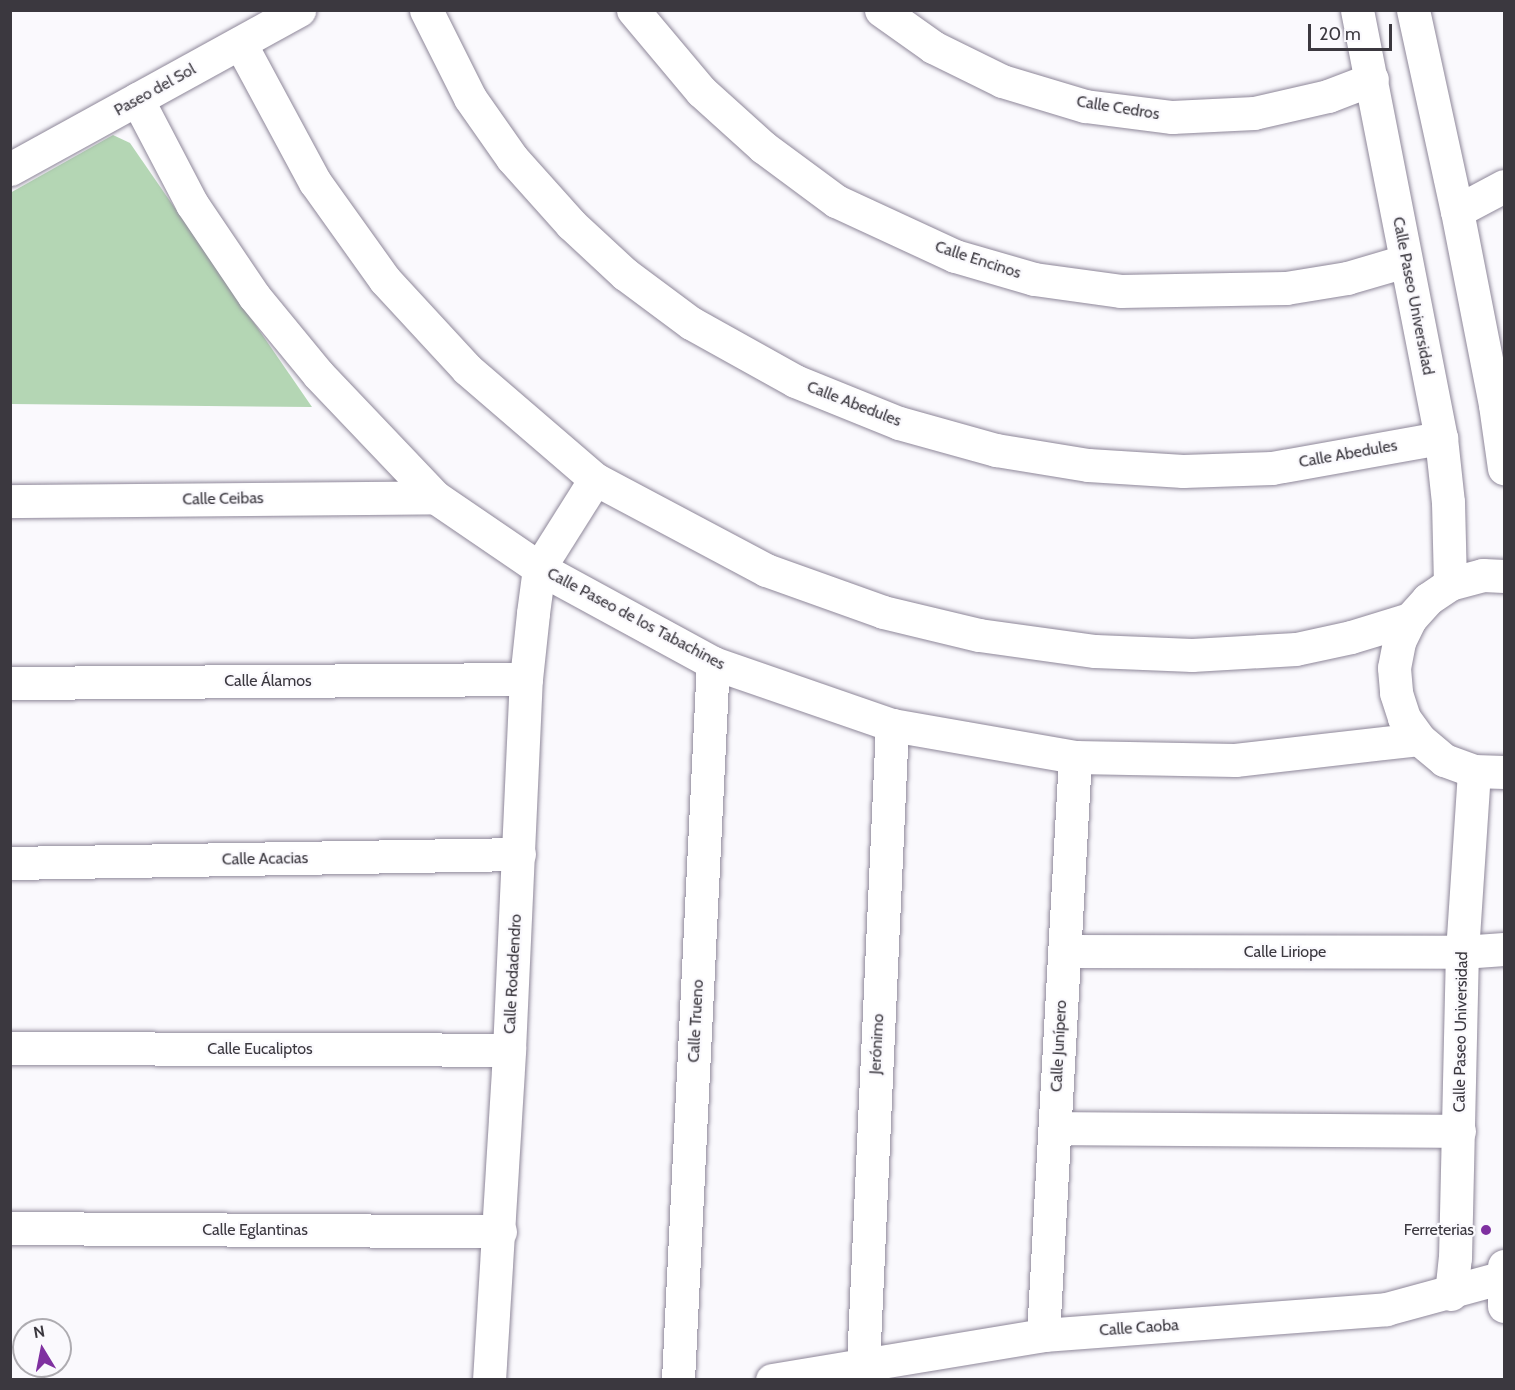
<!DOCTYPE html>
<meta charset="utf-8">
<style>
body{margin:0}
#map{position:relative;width:1515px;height:1390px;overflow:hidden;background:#faf9fd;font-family:Cabin,sans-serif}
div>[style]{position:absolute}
.green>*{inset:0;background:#b4d6b4}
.roads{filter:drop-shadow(0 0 2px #8e8799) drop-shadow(0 0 2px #8e8799)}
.minor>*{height:33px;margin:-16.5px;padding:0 16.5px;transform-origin:16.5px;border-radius:16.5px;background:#fff}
.dots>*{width:16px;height:16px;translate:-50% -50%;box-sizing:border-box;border:3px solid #faf9fd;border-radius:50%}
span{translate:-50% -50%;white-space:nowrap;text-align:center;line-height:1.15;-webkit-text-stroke:4.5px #faf9fd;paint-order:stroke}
.street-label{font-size:16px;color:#3b383f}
.poi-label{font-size:16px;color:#3b383f}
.right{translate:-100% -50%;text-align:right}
.frame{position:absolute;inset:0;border:12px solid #3b383f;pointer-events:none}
.north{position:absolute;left:12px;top:1318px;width:60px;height:60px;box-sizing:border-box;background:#faf9fd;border:2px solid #aeacb1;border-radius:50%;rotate:350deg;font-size:16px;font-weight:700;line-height:24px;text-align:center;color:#3b383f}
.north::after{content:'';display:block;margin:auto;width:21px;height:27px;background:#7f30a0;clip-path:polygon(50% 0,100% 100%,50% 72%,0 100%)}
.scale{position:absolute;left:1308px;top:24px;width:84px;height:27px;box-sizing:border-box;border:3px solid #3b383f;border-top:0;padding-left:8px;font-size:18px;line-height:21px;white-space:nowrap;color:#3b383f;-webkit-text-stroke:4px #faf9fd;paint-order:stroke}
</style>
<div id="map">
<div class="green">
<div style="clip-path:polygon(113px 135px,130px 143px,312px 407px,11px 404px,10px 193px)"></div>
</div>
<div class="roads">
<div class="minor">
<div style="left:426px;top:10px;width:98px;rotate:63.4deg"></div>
<div style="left:470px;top:98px;width:73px;rotate:55deg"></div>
<div style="left:512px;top:158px;width:89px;rotate:48.2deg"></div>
<div style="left:571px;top:224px;width:74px;rotate:42.8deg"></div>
<div style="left:625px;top:274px;width:82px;rotate:36.6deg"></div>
<div style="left:691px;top:323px;width:119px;rotate:29.1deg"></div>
<div style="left:795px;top:381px;width:112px;rotate:22deg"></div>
<div style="left:899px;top:423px;width:101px;rotate:15.6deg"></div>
<div style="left:996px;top:450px;width:93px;rotate:9.3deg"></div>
<div style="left:1088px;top:465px;width:95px;rotate:3.6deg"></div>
<div style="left:1183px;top:471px;width:89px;rotate:-1.9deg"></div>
<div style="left:1272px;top:468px;width:172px;rotate:-10.1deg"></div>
<div style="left:633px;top:10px;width:106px;rotate:50deg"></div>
<div style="left:701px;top:91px;width:84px;rotate:42.1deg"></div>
<div style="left:763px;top:147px;width:91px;rotate:36.5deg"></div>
<div style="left:836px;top:201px;width:131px;rotate:24.8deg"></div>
<div style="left:955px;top:256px;width:82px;rotate:16.2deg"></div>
<div style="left:1034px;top:279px;width:87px;rotate:7.9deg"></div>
<div style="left:1120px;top:291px;width:166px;rotate:-1deg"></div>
<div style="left:1286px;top:288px;width:62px;rotate:-9.3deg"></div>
<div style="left:1347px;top:278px;width:60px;rotate:-16.3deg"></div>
<div style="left:881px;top:10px;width:64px;rotate:35.4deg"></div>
<div style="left:933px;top:47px;width:77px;rotate:26.2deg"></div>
<div style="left:1002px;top:81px;width:87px;rotate:16.8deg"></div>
<div style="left:1085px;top:106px;width:88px;rotate:7.2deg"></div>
<div style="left:1172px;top:117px;width:82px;rotate:-2.8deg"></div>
<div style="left:1254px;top:113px;width:76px;rotate:-12.9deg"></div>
<div style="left:1328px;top:96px;width:47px;rotate:-21.1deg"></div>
<div style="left:1357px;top:10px;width:436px;rotate:78.9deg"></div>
<div style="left:1441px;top:438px;width:64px;rotate:83.8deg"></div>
<div style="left:1448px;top:502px;width:82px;rotate:88.6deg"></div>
<div style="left:1413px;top:10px;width:206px;rotate:77.7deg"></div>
<div style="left:1457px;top:211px;width:198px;rotate:78.9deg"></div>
<div style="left:1495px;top:405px;width:64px;rotate:81.9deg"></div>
<div style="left:240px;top:43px;width:158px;rotate:61.7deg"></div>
<div style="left:315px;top:182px;width:120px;rotate:54.5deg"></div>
<div style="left:385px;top:280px;width:121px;rotate:47.3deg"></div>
<div style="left:467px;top:369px;width:169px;rotate:40.7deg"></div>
<div style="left:595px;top:479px;width:194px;rotate:28deg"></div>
<div style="left:766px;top:570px;width:124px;rotate:19.7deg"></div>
<div style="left:883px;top:612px;width:99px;rotate:13.5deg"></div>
<div style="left:979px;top:635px;width:117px;rotate:7.9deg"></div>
<div style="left:1095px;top:651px;width:97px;rotate:2.4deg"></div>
<div style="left:1192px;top:655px;width:104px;rotate:-3.3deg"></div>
<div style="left:1296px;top:649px;width:56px;rotate:-12.3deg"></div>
<div style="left:1351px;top:637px;width:62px;rotate:-17deg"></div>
<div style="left:137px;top:99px;width:119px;rotate:62.4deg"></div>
<div style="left:192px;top:204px;width:111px;rotate:56deg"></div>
<div style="left:254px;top:296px;width:101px;rotate:50.6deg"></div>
<div style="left:318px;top:374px;width:170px;rotate:46.4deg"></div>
<div style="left:435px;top:497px;width:126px;rotate:34.3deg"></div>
<div style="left:539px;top:568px;width:198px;rotate:28.6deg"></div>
<div style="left:713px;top:663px;width:189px;rotate:19.1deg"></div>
<div style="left:892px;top:725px;width:186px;rotate:9.9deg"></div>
<div style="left:1075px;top:757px;width:160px;rotate:1.1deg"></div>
<div style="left:1235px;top:760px;width:185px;rotate:-6.5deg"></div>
<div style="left:10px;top:169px;width:330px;rotate:-28.8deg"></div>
<div style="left:1457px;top:211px;width:53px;rotate:-28deg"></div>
<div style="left:10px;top:501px;width:425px;rotate:-0.5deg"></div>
<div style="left:1504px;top:576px;width:21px;rotate:-177deg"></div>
<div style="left:1483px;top:575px;width:34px;rotate:165deg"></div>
<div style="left:1450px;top:584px;width:27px;rotate:146deg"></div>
<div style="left:1428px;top:599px;width:27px;rotate:132deg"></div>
<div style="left:1410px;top:619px;width:25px;rotate:116deg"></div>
<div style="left:1399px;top:642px;width:26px;rotate:101deg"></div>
<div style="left:1394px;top:668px;width:25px;rotate:85deg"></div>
<div style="left:1396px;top:693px;width:26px;rotate:72deg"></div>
<div style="left:1404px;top:718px;width:26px;rotate:54deg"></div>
<div style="left:1419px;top:739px;width:33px;rotate:40deg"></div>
<div style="left:1444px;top:760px;width:32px;rotate:20deg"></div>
<div style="left:1474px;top:771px;width:30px;rotate:2deg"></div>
<div style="left:10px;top:683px;width:516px;rotate:-0.44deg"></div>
<div style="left:10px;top:863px;width:509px;rotate:-1.01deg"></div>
<div style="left:1065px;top:951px;width:397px;rotate:0.1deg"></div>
<div style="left:1462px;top:952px;width:42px;rotate:-4.1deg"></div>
<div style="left:10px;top:1048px;width:499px;rotate:0.2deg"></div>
<div style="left:1055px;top:1128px;width:404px;rotate:0.4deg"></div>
<div style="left:10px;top:1228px;width:490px;rotate:0.4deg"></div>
<div style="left:1504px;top:1266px;width:40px;rotate:90deg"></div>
<div style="left:1451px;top:1294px;width:36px;rotate:-84deg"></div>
<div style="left:1455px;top:1258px;width:306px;rotate:-88.7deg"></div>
<div style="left:1462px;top:952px;width:181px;rotate:-86.2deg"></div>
<div style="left:1043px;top:1335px;width:579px;rotate:-86.83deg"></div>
<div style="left:863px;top:1364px;width:640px;rotate:-87.4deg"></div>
<div style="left:489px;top:1380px;width:331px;rotate:-86.5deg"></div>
<div style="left:509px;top:1050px;width:371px;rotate:-87.4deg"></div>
<div style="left:526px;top:679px;width:66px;rotate:-83.9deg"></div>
<div style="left:533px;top:613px;width:45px;rotate:-82.4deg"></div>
<div style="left:539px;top:568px;width:105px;rotate:-57.8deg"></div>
<div style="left:678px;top:1380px;width:718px;rotate:-87.21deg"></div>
<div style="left:772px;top:1380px;width:275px;rotate:-9.4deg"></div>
<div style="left:1043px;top:1335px;width:344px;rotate:-4.3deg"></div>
<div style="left:1386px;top:1309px;width:122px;rotate:-15.2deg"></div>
</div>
</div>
<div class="dots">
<div style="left:1486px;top:1230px;background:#7f30a0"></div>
</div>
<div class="street-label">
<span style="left:155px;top:90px;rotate:-29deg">Paseo del Sol</span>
<span style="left:1118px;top:108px;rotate:9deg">Calle Cedros</span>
<span style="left:978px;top:260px;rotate:18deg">Calle Encinos</span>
<span style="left:1413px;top:296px;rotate:79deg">Calle Paseo Universidad</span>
<span style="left:854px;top:404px;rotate:21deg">Calle Abedules</span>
<span style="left:1348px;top:454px;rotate:-10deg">Calle Abedules</span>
<span style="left:223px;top:499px;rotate:-1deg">Calle Ceibas</span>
<span style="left:636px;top:619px;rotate:28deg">Calle Paseo de los Tabachines</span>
<span style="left:268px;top:681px">Calle Álamos</span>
<span style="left:265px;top:859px;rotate:-1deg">Calle Acacias</span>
<span style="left:1285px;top:952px">Calle Liriope</span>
<span style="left:513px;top:974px;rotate:-87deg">Calle Rodadendro</span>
<span style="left:696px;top:1021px;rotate:-87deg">Calle Trueno</span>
<span style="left:1461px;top:1032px;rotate:-89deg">Calle Paseo Universidad</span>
<span style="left:877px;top:1044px;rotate:-87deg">Jerónimo</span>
<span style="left:1059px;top:1046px;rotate:-87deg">Calle Junípero</span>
<span style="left:260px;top:1049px">Calle Eucaliptos</span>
<span style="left:255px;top:1230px">Calle Eglantinas</span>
<span style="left:1139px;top:1328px;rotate:-4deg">Calle Caoba</span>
</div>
<div class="poi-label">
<span class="right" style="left:1474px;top:1230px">Ferreterias</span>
</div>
<div class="frame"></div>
<div class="north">N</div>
<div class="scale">20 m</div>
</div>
